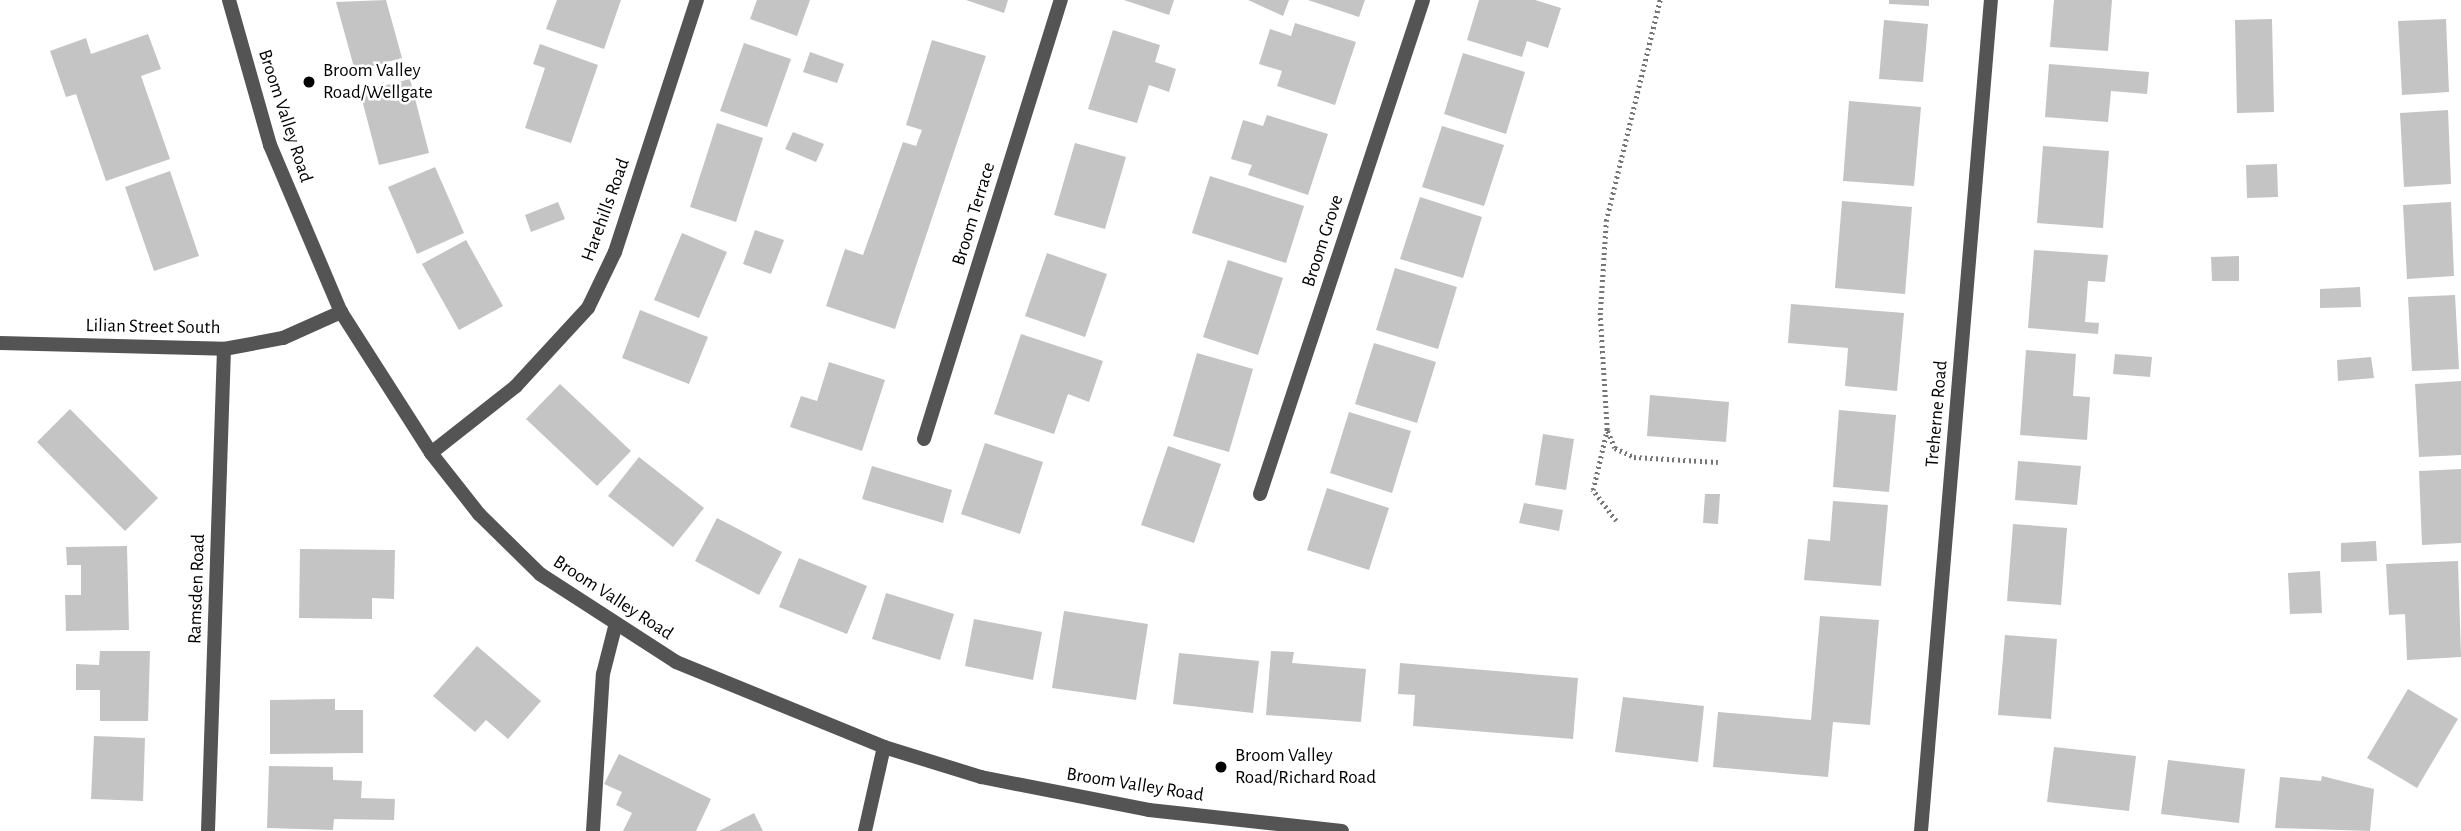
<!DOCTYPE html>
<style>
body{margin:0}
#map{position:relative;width:2461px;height:831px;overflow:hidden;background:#fff;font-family:"Alegreya Sans",sans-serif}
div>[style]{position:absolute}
.building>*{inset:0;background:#c4c4c4}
.path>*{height:4.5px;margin-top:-2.25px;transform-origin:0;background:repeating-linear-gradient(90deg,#767676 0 2px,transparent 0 5.5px)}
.service>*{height:14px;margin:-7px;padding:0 7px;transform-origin:7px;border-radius:7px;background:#545454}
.minor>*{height:14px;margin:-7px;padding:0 7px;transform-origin:7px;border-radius:7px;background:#545454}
.dots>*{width:19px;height:19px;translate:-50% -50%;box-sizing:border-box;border:4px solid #fff;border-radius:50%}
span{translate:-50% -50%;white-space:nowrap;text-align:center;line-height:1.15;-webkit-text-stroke:5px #fff;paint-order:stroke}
.poi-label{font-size:19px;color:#000}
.left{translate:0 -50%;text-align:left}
.street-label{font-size:19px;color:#000}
</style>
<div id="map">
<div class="building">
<div style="clip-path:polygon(386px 0,402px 58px,355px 71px,336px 2px)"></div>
<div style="clip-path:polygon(557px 0,621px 0,604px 49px,546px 29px)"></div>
<div style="clip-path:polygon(757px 0,810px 0,797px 36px,750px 19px)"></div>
<div style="clip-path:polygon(966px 0,1008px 0,1004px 13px)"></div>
<div style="clip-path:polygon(1124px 0,1174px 0,1169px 15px)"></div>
<div style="clip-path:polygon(1248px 0,1289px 0,1283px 16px)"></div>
<div style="clip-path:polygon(1308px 0,1365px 0,1359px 17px)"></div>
<div style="clip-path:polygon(1479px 0,1535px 0,1561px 8px,1548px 48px,1527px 41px,1522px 57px,1467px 40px)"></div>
<div style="clip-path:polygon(1889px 0,1929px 0,1929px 6px,1889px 4px)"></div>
<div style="clip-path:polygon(2054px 0,2112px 0,2108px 51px,2050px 47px)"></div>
<div style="clip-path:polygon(2272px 19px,2274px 112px,2237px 113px,2235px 20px)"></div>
<div style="clip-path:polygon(2446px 19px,2449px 92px,2402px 95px,2398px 21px)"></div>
<div style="clip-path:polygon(1884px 20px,1928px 24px,1923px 82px,1879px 79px)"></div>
<div style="clip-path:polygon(1295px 23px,1356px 42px,1335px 105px,1277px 86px,1282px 71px,1259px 64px,1270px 29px,1291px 36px)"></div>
<div style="clip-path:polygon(1113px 30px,1160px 45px,1155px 62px,1176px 69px,1169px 92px,1149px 85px,1137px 123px,1088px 109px)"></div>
<div style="clip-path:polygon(148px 34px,161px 69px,141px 76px,170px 159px,106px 181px,76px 94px,66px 97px,50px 51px,86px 38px,91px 54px)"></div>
<div style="clip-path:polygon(932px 40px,986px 56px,895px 329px,826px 306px,845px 249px,863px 255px,903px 142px,916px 146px,922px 130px,906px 125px)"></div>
<div style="clip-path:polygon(744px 43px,791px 59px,767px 127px,720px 111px)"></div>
<div style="clip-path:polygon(540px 44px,598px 65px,571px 143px,525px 128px,545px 68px,533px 64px)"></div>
<div style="clip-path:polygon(810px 52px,844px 64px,837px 83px,803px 72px)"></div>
<div style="clip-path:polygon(1463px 53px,1525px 72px,1506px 134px,1444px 114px)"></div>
<div style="clip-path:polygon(2049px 64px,2149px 72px,2147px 94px,2111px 91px,2108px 122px,2045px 117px)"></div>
<div style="clip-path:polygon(410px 79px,429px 153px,379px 165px,360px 92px)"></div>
<div style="clip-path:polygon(1849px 101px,1921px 107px,1914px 186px,1843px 181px)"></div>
<div style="clip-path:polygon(2448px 110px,2451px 184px,2404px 187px,2400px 113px)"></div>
<div style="clip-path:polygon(1267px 115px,1328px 134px,1308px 195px,1248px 175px,1252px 165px,1231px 159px,1243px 120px,1263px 126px)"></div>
<div style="clip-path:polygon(717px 123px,763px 138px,736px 222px,690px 207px)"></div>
<div style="clip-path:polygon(1442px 126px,1504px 145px,1484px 206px,1422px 187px)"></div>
<div style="clip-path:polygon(793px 132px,824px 144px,816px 162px,785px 149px)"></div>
<div style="clip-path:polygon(1075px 143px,1126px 157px,1105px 229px,1054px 215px)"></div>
<div style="clip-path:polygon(2043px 146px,2109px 151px,2103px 228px,2037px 223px)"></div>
<div style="clip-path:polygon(2277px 164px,2278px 197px,2247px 198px,2246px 165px)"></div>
<div style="clip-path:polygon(435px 167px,464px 233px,417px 254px,388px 187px)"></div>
<div style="clip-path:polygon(170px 171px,199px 256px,154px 271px,125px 187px)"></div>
<div style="clip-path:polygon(1210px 176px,1304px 206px,1286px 263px,1192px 233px)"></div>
<div style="clip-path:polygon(1420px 197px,1482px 217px,1463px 278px,1400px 259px)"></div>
<div style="clip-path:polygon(1842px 201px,1912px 207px,1905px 294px,1835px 288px)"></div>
<div style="clip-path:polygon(558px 202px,565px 219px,531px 232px,525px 215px)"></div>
<div style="clip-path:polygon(2451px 202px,2454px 276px,2407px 279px,2403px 205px)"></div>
<div style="clip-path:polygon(755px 230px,784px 240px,771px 274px,743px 264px)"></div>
<div style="clip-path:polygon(682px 233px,727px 252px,699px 318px,654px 300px)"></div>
<div style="clip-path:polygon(466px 240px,503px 306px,459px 330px,422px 264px)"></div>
<div style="clip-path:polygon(2034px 250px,2108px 255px,2105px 282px,2088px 281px,2085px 322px,2099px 323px,2098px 334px,2028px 328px)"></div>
<div style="clip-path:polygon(1047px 253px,1107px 274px,1085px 337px,1025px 316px)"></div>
<div style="clip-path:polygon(2239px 256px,2239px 281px,2212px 281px,2211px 257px)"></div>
<div style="clip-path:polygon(1228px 260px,1283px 278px,1258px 355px,1203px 337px)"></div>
<div style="clip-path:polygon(1395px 268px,1457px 287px,1438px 349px,1376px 330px)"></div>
<div style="clip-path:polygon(2360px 287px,2361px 307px,2320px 308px,2320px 289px)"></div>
<div style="clip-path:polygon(2455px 295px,2459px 369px,2412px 371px,2408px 297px)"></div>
<div style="clip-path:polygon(1791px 304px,1904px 313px,1897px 391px,1845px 386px,1848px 348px,1788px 343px)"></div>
<div style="clip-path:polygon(640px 310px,708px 337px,689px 384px,622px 358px)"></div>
<div style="clip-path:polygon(1021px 334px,1103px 361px,1089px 402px,1068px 394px,1054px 434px,994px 414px)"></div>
<div style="clip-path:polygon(1374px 343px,1436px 362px,1417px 423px,1355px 404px)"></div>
<div style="clip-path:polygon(2026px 350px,2076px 354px,2073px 396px,2090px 397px,2087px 440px,2020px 435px)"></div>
<div style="clip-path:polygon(1197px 353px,1253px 369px,1229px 452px,1173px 436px)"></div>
<div style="clip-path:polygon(2115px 354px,2152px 357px,2150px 377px,2113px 374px)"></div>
<div style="clip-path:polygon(2371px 357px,2374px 378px,2338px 381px,2337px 360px)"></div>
<div style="clip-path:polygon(829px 362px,885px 380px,862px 451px,790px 427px,801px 396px,817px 401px)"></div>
<div style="clip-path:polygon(2461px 381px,2461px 455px,2419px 457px,2415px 384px)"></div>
<div style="clip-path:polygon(560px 384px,631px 451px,597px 486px,526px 419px)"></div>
<div style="clip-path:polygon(1650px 395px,1729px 402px,1726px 442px,1647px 436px)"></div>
<div style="clip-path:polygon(70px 409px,158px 498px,125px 531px,37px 442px)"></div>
<div style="clip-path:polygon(1839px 410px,1896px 415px,1889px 492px,1833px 487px)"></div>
<div style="clip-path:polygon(1349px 412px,1411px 431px,1392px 493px,1330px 473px)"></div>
<div style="clip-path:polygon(1543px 434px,1574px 439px,1566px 490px,1535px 485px)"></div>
<div style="clip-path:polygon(985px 443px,1043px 462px,1020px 534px,961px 514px)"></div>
<div style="clip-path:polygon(1168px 446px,1221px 464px,1194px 543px,1141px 525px)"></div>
<div style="clip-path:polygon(639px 457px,704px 508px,673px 547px,608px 496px)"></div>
<div style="clip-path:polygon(2018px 461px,2081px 466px,2077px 505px,2015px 500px)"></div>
<div style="clip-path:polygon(872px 466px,952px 490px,943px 523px,862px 499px)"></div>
<div style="clip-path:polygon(2461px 469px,2461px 543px,2422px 545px,2419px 471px)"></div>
<div style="clip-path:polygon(1327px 488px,1389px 508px,1369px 570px,1307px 550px)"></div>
<div style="clip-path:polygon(1705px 494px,1720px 494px,1718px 524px,1703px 523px)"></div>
<div style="clip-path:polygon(1833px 501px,1888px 505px,1881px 586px,1804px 580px,1808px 539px,1830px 541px)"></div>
<div style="clip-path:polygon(1524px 503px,1563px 510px,1559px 531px,1519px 523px)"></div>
<div style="clip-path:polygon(717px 518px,782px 552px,759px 595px,695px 561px)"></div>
<div style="clip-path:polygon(2013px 524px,2067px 528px,2061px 605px,2007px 601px)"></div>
<div style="clip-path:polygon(2376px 541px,2377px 561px,2341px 562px,2341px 543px)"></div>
<div style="clip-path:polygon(127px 546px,129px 630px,66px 631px,65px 595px,81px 595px,81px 565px,67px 565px,66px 547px)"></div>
<div style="clip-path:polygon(300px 549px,395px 550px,394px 599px,372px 598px,372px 619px,299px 618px)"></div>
<div style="clip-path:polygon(799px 558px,867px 586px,847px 634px,779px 607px)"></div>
<div style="clip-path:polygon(2458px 561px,2461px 657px,2407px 660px,2405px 614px,2389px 615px,2386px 564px)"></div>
<div style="clip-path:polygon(2320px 571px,2322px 613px,2290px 614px,2288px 573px)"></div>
<div style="clip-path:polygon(886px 593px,954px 614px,940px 660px,872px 639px)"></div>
<div style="clip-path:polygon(1064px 611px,1148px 624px,1136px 700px,1052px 688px)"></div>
<div style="clip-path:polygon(1820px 616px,1879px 620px,1870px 725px,1833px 722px,1828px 777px,1713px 767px,1718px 712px,1811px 720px)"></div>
<div style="clip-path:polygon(974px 619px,1042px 632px,1033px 680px,965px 666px)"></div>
<div style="clip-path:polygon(2005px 635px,2057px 639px,2051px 719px,1998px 715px)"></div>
<div style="clip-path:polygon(477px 646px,541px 701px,508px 739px,486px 720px,475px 732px,433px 696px)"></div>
<div style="clip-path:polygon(100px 651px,150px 651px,148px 721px,100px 721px,100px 690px,76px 690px,76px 664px,99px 665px)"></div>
<div style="clip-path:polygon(1271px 651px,1294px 652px,1292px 663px,1366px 669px,1361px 722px,1266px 715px)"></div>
<div style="clip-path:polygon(1179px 653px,1259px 661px,1253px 713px,1173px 704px)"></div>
<div style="clip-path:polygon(1400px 663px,1578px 678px,1573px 739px,1413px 726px,1415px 695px,1398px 694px)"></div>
<div style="clip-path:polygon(2408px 689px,2458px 719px,2417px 788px,2367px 758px)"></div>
<div style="clip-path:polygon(1623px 697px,1704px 706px,1698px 762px,1615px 752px)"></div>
<div style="clip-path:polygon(335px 699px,335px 710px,363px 710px,363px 753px,270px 754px,270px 700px)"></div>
<div style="clip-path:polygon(94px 736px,145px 738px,143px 801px,91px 799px)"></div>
<div style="clip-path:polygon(2054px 747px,2136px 756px,2129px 811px,2047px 802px)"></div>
<div style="clip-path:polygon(619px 754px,711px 799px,696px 831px,623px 831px,632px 813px,616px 805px,622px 792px,604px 784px)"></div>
<div style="clip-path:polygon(2168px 760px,2245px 769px,2239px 823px,2161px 814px)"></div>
<div style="clip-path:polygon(269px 766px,333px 767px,333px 780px,362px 781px,361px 798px,395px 799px,394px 820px,334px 819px,333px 830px,267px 828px)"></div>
<div style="clip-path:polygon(2322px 776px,2374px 789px,2370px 831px,2275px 828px,2280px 777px,2321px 781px)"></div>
<div style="clip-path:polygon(754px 813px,763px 831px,719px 831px)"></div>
</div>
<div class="path">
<div style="left:1608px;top:431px;width:18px;rotate:68deg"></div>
<div style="left:1615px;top:448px;width:21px;rotate:25deg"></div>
<div style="left:1634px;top:457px;width:84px;rotate:3.4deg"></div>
<div style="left:1616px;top:521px;width:39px;rotate:-127deg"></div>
<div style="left:1593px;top:490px;width:62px;rotate:-76.9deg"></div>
<div style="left:1607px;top:430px;width:115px;rotate:-93.5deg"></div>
<div style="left:1600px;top:315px;width:94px;rotate:-86.3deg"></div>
<div style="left:1606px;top:221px;width:228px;rotate:-76.3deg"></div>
</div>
<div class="service">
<div style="left:593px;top:831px;width:157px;rotate:-86.4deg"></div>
<div style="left:603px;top:674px;width:49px;rotate:-75.7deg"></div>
</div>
<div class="minor">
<div style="left:229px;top:0;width:151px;rotate:74.2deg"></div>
<div style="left:270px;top:145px;width:181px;rotate:67deg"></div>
<div style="left:341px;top:312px;width:167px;rotate:57.4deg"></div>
<div style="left:431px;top:453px;width:78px;rotate:51.8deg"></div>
<div style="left:479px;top:514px;width:86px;rotate:44.5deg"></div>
<div style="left:540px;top:574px;width:162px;rotate:32.9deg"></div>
<div style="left:676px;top:662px;width:225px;rotate:22.2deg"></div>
<div style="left:884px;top:747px;width:102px;rotate:17.2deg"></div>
<div style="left:981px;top:777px;width:171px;rotate:11.1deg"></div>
<div style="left:1149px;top:810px;width:194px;rotate:6.2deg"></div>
<div style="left:0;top:343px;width:224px;rotate:1.5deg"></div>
<div style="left:224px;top:349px;width:60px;rotate:-10.6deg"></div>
<div style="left:283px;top:338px;width:64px;rotate:-24.1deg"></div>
<div style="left:924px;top:439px;width:460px;rotate:-72.7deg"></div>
<div style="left:431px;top:453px;width:108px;rotate:-38.2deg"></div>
<div style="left:516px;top:386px;width:106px;rotate:-47.3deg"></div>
<div style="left:588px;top:308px;width:62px;rotate:-64.3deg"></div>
<div style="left:615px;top:252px;width:265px;rotate:-72deg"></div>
<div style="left:1260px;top:494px;width:520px;rotate:-71.74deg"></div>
<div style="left:208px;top:831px;width:482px;rotate:-88.1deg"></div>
<div style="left:865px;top:831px;width:86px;rotate:-77.3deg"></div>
<div style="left:1921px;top:831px;width:834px;rotate:-85.19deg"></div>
</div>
<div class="dots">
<div style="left:309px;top:82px;background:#000"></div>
<div style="left:1221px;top:767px;background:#000"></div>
</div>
<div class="poi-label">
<span class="left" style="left:323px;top:82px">Broom Valley<br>Road/Wellgate</span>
<span class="left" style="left:1235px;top:767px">Broom Valley<br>Road/Richard Road</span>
</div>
<div class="street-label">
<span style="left:285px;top:116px;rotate:72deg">Broom Valley Road</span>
<span style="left:606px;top:210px;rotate:-70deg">Harehills Road</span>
<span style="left:974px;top:214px;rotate:-73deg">Broom Terrace</span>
<span style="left:1323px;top:241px;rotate:-72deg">Broom Grove</span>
<span style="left:153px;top:327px;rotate:1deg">Lilian Street South</span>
<span style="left:1937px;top:414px;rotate:-85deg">Treherne Road</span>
<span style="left:197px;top:589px;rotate:-88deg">Ramsden Road</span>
<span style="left:613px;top:598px;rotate:33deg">Broom Valley Road</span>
<span style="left:1135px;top:785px;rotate:9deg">Broom Valley Road</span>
</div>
</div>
